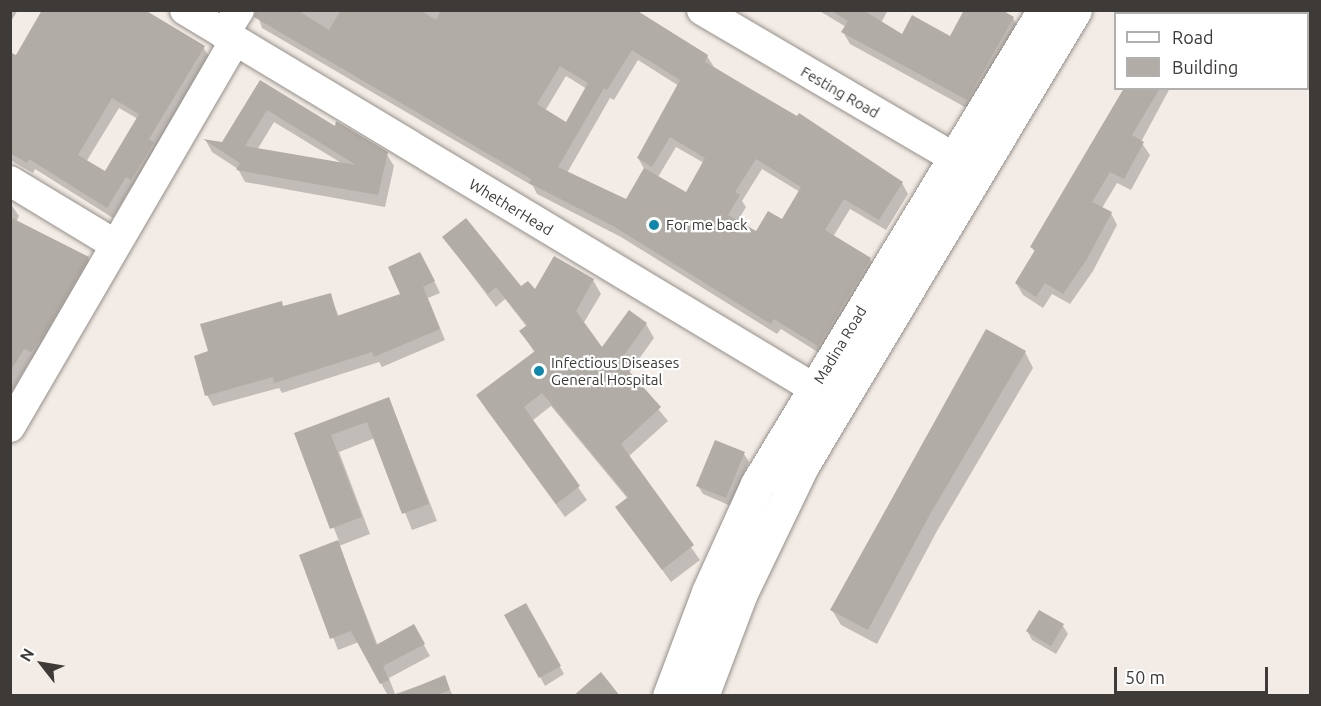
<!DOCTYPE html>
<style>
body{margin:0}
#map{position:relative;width:1321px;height:706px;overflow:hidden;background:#f3ece6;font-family:Ubuntu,sans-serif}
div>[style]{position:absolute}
.shadow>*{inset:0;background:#0003}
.building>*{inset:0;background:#b2aca6}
.roads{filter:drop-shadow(0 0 2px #96908a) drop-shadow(0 0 2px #96908a)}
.minor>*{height:30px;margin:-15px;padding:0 15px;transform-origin:15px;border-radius:15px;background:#fff}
.major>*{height:33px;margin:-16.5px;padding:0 16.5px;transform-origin:16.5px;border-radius:16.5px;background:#fff}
.dots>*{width:16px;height:16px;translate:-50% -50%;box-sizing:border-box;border:3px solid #fff;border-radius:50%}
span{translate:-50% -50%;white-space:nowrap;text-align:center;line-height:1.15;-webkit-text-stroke:4.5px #fff;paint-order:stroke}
.street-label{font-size:15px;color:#3d3a38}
.poi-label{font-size:15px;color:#3d3a38}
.left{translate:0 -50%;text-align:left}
.frame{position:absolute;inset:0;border:12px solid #3d3a38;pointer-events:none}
.legend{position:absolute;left:1114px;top:12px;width:195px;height:78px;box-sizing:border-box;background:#fff;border:2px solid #b1b0af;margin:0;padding:8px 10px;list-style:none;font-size:18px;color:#3d3a38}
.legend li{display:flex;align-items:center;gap:12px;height:30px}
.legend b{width:30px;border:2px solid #b1b0af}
.north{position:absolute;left:12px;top:634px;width:60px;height:60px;-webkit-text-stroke:4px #fff;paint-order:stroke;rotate:301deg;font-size:16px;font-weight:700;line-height:24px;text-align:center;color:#3d3a38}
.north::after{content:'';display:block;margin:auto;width:21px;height:27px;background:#3d3a38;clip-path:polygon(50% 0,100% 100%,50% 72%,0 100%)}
.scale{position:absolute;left:1114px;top:667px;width:154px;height:27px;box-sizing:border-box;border:3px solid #3d3a38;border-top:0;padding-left:8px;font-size:18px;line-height:21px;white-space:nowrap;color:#3d3a38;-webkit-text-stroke:4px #fff;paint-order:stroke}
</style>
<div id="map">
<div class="shadow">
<div style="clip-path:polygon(10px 10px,18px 10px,10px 23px)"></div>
<div style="clip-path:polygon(evenodd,256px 10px,636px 10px,707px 56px,714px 67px,902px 183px,908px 194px,886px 230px,850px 209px,833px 237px,870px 259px,877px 270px,824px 356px,781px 329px,777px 334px,621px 237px,537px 194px,533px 186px,262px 28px,256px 10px,638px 60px,679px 86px,638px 158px,645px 170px,627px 201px,567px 173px,610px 98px,614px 100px,638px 60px,256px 10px,566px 76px,587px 89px,566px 124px,545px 111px,566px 76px,256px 10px,676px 147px,704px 163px,686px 194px,658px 177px,676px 147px,256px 10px,762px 169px,800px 192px,782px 222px,756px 233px,737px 222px,746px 207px,742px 201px,762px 169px)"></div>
<div style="clip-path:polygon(818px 10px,888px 10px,881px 23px,902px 36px,950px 39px,1013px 18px,1020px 31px,974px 112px,850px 44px,843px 32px,846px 27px)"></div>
<div style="clip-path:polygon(1167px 10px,1237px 10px,1165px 14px)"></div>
<div style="clip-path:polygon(evenodd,203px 47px,210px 58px,137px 190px,132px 186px,113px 218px,35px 169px,33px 173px,10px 160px,10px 54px,16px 57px,203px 47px,119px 108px,138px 119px,105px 173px,86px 162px,119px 108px)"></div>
<div style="clip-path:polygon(evenodd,261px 82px,336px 128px,386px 153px,394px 166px,385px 207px,245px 182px,238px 169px,212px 152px,206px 141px,223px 144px,261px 82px,274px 122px,343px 164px,257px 150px,274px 122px)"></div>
<div style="clip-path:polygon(1126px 88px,1170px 88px,1141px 142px,1150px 155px,1131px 190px,1117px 183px,1102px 208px,1111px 213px,1117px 225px,1093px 271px,1070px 304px,1052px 294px,1043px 308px,1023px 295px,1016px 283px,1035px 253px,1032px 247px)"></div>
<div style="clip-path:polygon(10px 203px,19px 216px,16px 222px,88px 258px,95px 270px,37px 363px,31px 359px,10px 395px)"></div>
<div style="clip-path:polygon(444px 238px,521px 289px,535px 292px,593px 280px,601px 294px,583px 324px,602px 350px,630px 312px,646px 324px,654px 338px,629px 373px,668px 421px,628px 457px,700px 560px,671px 582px,617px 508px,628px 499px,551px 406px,532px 421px,587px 500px,565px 517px,486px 409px,478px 395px,535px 353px,521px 332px,527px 327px,505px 299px,496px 307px)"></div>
<div style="clip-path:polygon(426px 264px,440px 293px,428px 298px,445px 340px,382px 367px,379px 362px,282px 393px,279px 388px,213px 406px,207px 395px,210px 352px,284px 308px,330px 294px,339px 317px,402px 295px)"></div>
<div style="clip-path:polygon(1025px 352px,1033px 368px,937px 531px,877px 644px,841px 625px,832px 610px)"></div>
<div style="clip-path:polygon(389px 398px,437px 521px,412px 530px,375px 438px,339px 452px,370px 534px,339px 546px,378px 646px,420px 638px,430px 656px,389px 678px,395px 694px,444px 677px,453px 696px,388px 696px,359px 642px,338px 650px,301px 556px,339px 541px,296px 433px)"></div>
<div style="clip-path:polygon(744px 454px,749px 462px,731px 506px,703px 494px,698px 486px)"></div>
<div style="clip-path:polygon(525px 605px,564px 674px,545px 686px,506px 616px)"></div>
<div style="clip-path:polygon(1063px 626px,1068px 634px,1056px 654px,1032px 640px,1027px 631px)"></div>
</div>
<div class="building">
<div style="clip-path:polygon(evenodd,42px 10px,145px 10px,205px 46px,149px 139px,154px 142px,131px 180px,126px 177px,107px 208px,29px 159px,27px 163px,10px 153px,10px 52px,16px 55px,42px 10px,112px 98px,139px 114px,105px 171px,78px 155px,112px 98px)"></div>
<div style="clip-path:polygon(evenodd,256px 10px,297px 10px,329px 30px,341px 10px,420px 10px,436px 20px,441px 10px,636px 10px,708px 55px,705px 62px,797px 116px,799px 113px,903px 182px,879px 220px,844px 199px,825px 230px,871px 258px,818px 346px,774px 319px,771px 324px,613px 226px,529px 183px,531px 179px,254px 17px,256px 10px,632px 50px,680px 80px,637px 158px,652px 167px,670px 137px,705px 158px,686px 192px,644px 168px,626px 199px,558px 167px,604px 88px,607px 90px,632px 50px,256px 10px,560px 66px,588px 83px,566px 122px,537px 104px,560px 66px,256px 10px,756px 159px,801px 187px,782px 219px,768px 211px,756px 231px,728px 215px,740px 195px,735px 192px,756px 159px)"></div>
<div style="clip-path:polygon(830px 10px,863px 10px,902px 34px,912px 15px,950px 36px,964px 10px,1002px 10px,1014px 17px,967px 100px,841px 32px,848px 21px)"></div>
<div style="clip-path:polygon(evenodd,260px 80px,335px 126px,336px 121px,388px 152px,378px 195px,236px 170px,240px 163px,203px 139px,222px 142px,260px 80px,267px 110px,356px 165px,245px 146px,267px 110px)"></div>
<div style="clip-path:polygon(1124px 88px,1160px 88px,1132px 135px,1144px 142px,1124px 179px,1110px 172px,1092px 202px,1112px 212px,1087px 259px,1063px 294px,1045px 283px,1036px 297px,1015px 283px,1035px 250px,1030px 247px)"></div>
<div style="clip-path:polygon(10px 217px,89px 257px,43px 336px,31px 352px,24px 349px,10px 372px)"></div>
<div style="clip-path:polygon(466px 218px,521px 286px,528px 281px,535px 289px,554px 256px,594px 279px,576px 311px,602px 347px,629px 310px,647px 323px,620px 361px,661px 407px,621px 444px,694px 545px,662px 570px,615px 507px,628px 497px,542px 393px,524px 407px,580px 486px,556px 504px,476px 395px,535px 351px,519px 331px,527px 325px,496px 287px,488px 294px,442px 237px)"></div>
<div style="clip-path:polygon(420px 252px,435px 281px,423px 287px,440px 329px,374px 357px,372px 352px,274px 383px,273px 377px,205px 396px,194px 356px,208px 351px,200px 324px,282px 301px,283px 306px,331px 293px,337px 316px,400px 294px,388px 267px)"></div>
<div style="clip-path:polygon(986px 329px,1026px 351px,929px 516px,868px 630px,830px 610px)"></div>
<div style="clip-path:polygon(389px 397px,429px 504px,402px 514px,367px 422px,331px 435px,362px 517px,330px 529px,294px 433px)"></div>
<div style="clip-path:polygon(715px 440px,745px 452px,726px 498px,696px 486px)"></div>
<div style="clip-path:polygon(338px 540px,376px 645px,414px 624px,425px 644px,383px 666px,389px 680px,380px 684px,351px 631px,330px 639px,299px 555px)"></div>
<div style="clip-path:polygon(526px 603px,561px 666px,539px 678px,504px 615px)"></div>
<div style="clip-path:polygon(1039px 610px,1064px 624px,1051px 646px,1026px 631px)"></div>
<div style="clip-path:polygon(601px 672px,620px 696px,573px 696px)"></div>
<div style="clip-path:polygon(445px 675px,450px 690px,435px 696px,394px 696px)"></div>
</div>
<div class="roads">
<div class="minor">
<div style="left:185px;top:10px;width:759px;rotate:31.03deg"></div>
<div style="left:702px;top:10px;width:318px;rotate:30.4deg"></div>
<div style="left:224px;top:34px;width:28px;rotate:-58deg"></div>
<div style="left:10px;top:181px;width:122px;rotate:31.2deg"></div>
<div style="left:10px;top:427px;width:447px;rotate:-59.8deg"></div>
</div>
<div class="major">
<div style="left:669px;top:696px;width:111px;rotate:-69.4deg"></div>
<div style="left:708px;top:592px;width:119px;rotate:-65.6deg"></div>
<div style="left:757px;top:484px;width:554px;rotate:-58.81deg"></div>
<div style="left:702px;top:696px;width:110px;rotate:-69.3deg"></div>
<div style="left:741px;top:593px;width:141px;rotate:-64.3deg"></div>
<div style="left:802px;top:466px;width:531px;rotate:-59.09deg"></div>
</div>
</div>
<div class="dots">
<div style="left:654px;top:225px;background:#0f87ab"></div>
<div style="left:539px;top:371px;background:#0f87ab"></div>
</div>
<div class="street-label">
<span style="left:840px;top:92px;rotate:30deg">Festing Road</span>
<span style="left:511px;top:207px;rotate:31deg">WhetherHead</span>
<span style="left:840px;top:345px;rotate:-59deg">Madina Road</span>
</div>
<div class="poi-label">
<span class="left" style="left:666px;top:225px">For me back</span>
<span class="left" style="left:551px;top:371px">Infectious Diseases<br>General Hospital</span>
</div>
<div class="frame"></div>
<ul class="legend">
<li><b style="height:8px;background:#fff"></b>Road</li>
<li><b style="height:16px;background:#b2aca6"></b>Building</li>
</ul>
<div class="north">N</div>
<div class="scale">50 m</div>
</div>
